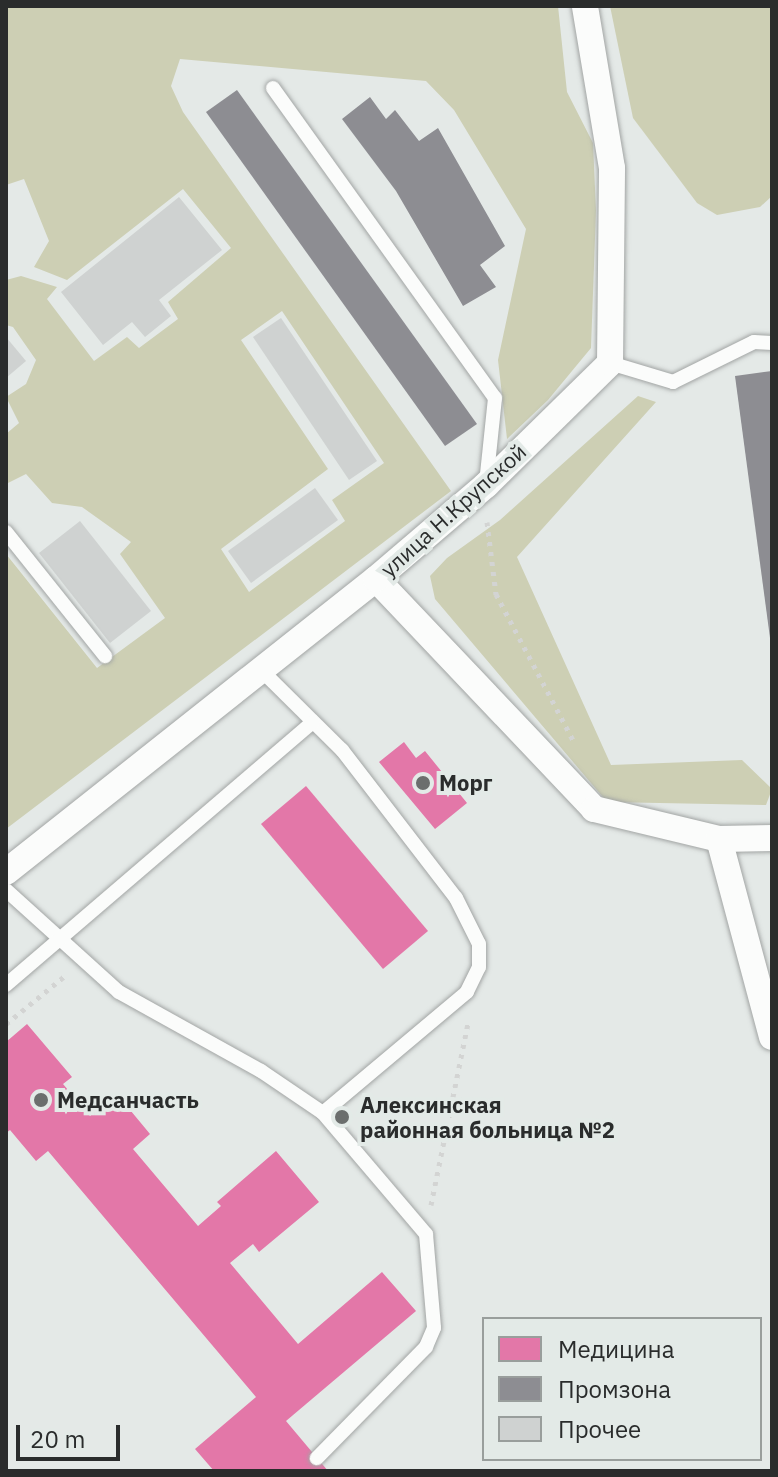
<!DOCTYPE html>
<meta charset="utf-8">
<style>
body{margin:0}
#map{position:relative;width:778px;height:1477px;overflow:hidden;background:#e4e9e7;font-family:"IBM Plex Sans",sans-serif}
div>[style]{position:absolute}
.green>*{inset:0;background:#cdcfb4}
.health>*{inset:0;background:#e377a8}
.industry>*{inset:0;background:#8d8d92}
.building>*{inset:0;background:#cfd2d1}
.path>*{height:5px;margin-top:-2.5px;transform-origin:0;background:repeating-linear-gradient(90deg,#d3d4d3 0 4px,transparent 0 10px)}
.roads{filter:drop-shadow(0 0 2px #a2a5a4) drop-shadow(0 0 2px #a2a5a4)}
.service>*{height:14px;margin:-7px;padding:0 7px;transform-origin:7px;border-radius:7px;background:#fbfcfb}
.minor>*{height:26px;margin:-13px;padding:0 13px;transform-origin:13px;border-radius:13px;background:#fbfcfb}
.dots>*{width:22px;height:22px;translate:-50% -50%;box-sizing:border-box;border:4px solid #e3eae7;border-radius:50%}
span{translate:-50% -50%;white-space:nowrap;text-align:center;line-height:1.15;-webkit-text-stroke:8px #e3eae7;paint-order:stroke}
.street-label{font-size:22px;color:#2a2c2c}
.poi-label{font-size:22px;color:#2a2c2c;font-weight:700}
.left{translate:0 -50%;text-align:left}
.frame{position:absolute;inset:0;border:8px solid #2a2c2c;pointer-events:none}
.legend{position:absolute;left:482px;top:1317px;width:280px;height:144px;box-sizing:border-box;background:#e3eae7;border:2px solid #999e9c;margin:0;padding:10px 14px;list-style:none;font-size:24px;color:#2a2c2c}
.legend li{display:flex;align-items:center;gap:16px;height:40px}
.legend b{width:40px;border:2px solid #999e9c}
.scale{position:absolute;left:16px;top:1425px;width:104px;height:36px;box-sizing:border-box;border:4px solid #2a2c2c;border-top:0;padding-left:10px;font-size:24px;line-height:28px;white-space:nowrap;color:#2a2c2c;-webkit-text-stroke:6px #e3eae7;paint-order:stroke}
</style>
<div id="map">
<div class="green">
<div style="clip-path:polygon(evenodd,6px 6px,558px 6px,567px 92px,593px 143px,596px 211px,591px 348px,548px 400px,507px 439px,498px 360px,526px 229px,454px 110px,426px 81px,180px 59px,171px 86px,183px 112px,451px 491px,6px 829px,6px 554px,97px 668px,165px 618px,120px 554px,131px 542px,82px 507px,52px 503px,26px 474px,6px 484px,6px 434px,19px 423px,6px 397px,26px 384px,36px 360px,13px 327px,6px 325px,6px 280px,21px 276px,57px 287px,47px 299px,94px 361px,127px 337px,139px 348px,178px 319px,168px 302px,231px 248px,183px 189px,67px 280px,34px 267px,49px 241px,24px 179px,6px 185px,6px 6px,282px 311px,384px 463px,332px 500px,345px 521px,249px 592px,221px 549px,328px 469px,241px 340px,282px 311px)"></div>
<div style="clip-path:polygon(610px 6px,772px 6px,772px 196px,760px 207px,717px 215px,697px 203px,633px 118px)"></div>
<div style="clip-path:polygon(638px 396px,656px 402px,517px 557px,611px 765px,742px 760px,772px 789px,766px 805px,607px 802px,435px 599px,430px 576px,447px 558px,500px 520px)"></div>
</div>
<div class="health">
<div style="clip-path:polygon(404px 742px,416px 758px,425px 751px,467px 803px,435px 829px,379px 762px)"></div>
<div style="clip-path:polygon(306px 786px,428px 931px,383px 969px,261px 824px)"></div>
<div style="clip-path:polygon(27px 1024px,72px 1077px,63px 1084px,90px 1116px,116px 1093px,150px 1134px,133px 1149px,198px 1226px,221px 1206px,217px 1202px,276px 1151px,319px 1202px,259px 1252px,253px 1244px,230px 1263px,298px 1344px,382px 1272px,416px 1311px,286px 1421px,328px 1471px,214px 1471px,195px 1449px,256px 1397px,48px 1151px,36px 1161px,10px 1130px,6px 1133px,6px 1042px)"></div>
</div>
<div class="industry">
<div style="clip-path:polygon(237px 90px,477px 424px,445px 446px,206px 112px)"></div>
<div style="clip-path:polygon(370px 97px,386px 119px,395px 110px,419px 141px,438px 128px,505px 246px,480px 265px,496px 287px,463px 306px,396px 191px,342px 119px)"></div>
<div style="clip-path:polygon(772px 371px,772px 638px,770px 638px,735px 376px)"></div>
</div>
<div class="building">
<div style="clip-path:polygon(179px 197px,222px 250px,159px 300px,171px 316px,145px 337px,132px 322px,103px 345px,61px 292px)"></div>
<div style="clip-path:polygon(281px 318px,377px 461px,349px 480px,253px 337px)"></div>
<div style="clip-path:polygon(6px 337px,26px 361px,6px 378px)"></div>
<div style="clip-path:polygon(315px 488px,338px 520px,251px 583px,228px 551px)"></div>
<div style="clip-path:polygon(80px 521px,151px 611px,110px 643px,39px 553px)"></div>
</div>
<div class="path">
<div style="left:487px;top:522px;width:73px;rotate:82.9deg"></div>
<div style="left:496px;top:594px;width:165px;rotate:62.2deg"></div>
<div style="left:6px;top:1024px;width:79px;rotate:-39.3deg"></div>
<div style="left:431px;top:1205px;width:186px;rotate:-78.5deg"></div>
</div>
<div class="roads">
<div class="service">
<div style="left:273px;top:88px;width:381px;rotate:54.4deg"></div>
<div style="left:495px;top:398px;width:86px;rotate:96deg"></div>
<div style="left:610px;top:363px;width:66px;rotate:16.8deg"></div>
<div style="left:673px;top:382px;width:90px;rotate:-26.3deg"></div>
<div style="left:754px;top:342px;width:18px;rotate:3deg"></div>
<div style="left:6px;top:532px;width:159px;rotate:51.4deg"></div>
<div style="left:259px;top:668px;width:117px;rotate:44.7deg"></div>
<div style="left:342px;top:750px;width:187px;rotate:52.4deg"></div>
<div style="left:456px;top:898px;width:51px;rotate:63.4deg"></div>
<div style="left:479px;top:944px;width:23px;rotate:90deg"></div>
<div style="left:479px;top:967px;width:28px;rotate:116deg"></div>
<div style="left:467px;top:992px;width:188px;rotate:140deg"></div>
<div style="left:6px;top:890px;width:152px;rotate:42.1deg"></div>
<div style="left:119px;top:992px;width:162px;rotate:29.1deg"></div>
<div style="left:261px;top:1071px;width:75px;rotate:34.1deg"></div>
<div style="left:323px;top:1113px;width:159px;rotate:49.6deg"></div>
<div style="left:426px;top:1234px;width:94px;rotate:85.1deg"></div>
<div style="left:434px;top:1328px;width:21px;rotate:113deg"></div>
<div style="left:426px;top:1347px;width:156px;rotate:134.5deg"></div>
<div style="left:6px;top:985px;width:404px;rotate:-40.6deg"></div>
</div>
<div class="minor">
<div style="left:376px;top:579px;width:317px;rotate:46.5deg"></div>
<div style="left:594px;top:809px;width:129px;rotate:13.5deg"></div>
<div style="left:719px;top:839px;width:205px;rotate:75deg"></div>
<div style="left:719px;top:839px;width:53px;rotate:-1.1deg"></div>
<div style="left:6px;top:872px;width:472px;rotate:-38.4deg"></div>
<div style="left:376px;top:579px;width:145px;rotate:-40.5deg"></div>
<div style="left:486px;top:485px;width:174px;rotate:-44.5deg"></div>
<div style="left:610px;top:363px;width:195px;rotate:-89.4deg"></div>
<div style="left:612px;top:168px;width:164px;rotate:-99.5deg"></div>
</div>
</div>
<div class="dots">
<div style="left:423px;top:783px;background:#6b6e6d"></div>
<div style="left:41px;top:1100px;background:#6b6e6d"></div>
<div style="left:342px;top:1117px;background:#6b6e6d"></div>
</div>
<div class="street-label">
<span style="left:453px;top:510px;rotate:-42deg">улица Н.Крупской</span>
</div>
<div class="poi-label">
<span class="left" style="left:439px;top:783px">Морг</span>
<span class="left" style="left:57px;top:1100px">Медсанчасть</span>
<span class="left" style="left:360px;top:1117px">Алексинская<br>районная больница №2</span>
</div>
<div class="frame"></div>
<ul class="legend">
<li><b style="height:22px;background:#e377a8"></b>Медицина</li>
<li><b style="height:22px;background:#8d8d92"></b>Промзона</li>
<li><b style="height:22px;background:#cfd2d1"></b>Прочее</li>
</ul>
<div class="scale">20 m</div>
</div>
